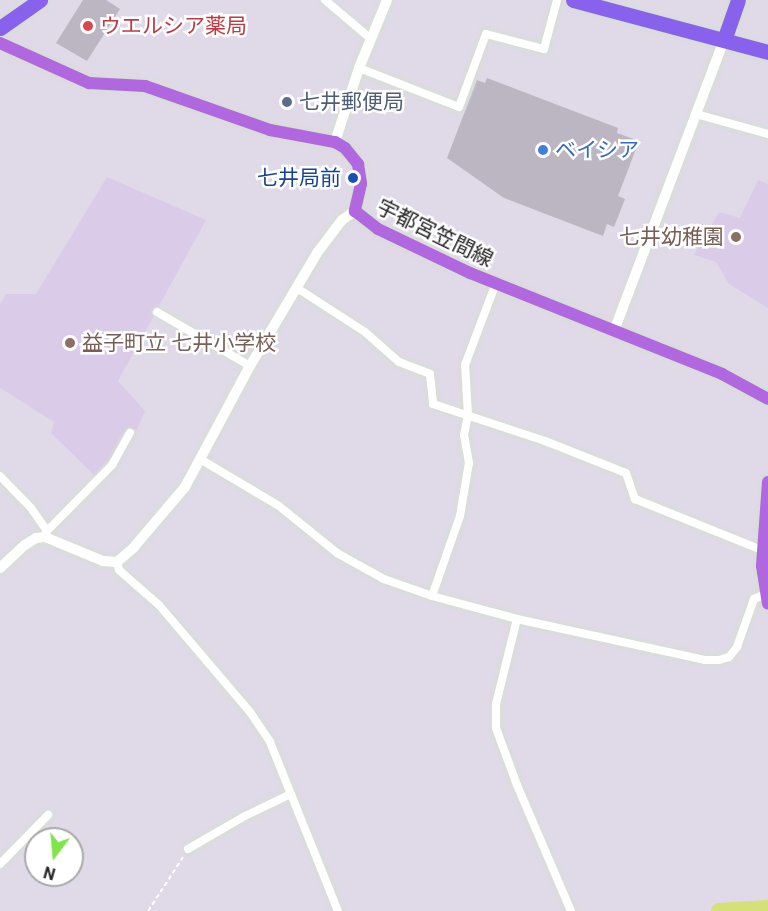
<!DOCTYPE html>
<meta charset="utf-8">
<style>
body{margin:0}
#map{position:relative;width:768px;height:911px;overflow:hidden;background:#e0dae8;font-family:Roboto,"Noto Sans JP",sans-serif}
div>[style]{position:absolute}
.education>*{inset:0;background:#dacbe9}
.river>*{height:16px;margin:-8px;padding:0 8px;transform-origin:8px;border-radius:8px;background:#d5e077}
.building>*{inset:0;background:#bbb6c1}
.path>*{height:1.5px;margin-top:-0.75px;transform-origin:0;background:repeating-linear-gradient(90deg,#fff 0 4.5px,transparent 0 7.5px)}
.roads{filter:drop-shadow(0 0 2px #d5dfd0) drop-shadow(0 0 2px #d5dfd0)}
.street>*{height:8px;margin:-4px;padding:0 4px;transform-origin:4px;border-radius:4px;background:#fff}
.secondary>*{height:10px;margin:-5px;padding:0 5px;transform-origin:5px;border-radius:5px;background:#fff}
.primary>*{height:12px;margin:-6px;padding:0 6px;transform-origin:6px;border-radius:6px;background:#b167e0}
.highway>*{height:15px;margin:-7.5px;padding:0 7.5px;transform-origin:7.5px;border-radius:7.5px;background:#8862ec}
.dots>*{width:16px;height:16px;translate:-50% -50%;box-sizing:border-box;border:3px solid #fff;border-radius:50%}
span{translate:-50% -50%;white-space:nowrap;text-align:center;line-height:1.15;-webkit-text-stroke:5px #fff;paint-order:stroke}
.health-label{font-size:21px;color:#be3a42}
.left{translate:0 -50%;text-align:left}
.service-label{font-size:21px;color:#4e5e75}
.shop-label{font-size:21px;color:#366cbe}
.transit-label{font-size:21px;color:#164399}
.right{translate:-100% -50%;text-align:right}
.street-label{font-size:21px;color:#272727}
.education-label{font-size:21px;color:#785e54}
.north{position:absolute;left:24px;top:827px;width:60px;height:60px;box-sizing:border-box;background:#fff;border:2px solid #a9a9a9;border-radius:50%;rotate:196deg;font-size:16px;font-weight:700;line-height:24px;text-align:center;color:#272727}
.north::after{content:'';display:block;margin:auto;width:21px;height:27px;background:#80e54a;clip-path:polygon(50% 0,100% 100%,50% 72%,0 100%)}
</style>
<div id="map">
<div class="education">
<div style="clip-path:polygon(107px 177px,206px 220px,118px 381px,145px 411px,137px 429px,124px 433px,119px 448px,95px 476px,51px 433px,54px 422px,0 388px,0 305px,6px 294px,36px 294px)"></div>
<div style="clip-path:polygon(758px 180px,768px 184px,768px 308px,729px 284px,716px 262px,694px 255px,719px 212px,740px 218px)"></div>
</div>
<div class="river">
<div style="left:719px;top:911px;width:49px;rotate:-3.5deg"></div>
</div>
<div class="building">
<div style="clip-path:polygon(83px 0,106px 0,120px 9px,87px 61px,56px 43px)"></div>
<div style="clip-path:polygon(487px 78px,618px 128px,617px 133px,639px 141px,618px 196px,625px 199px,614px 227px,607px 224px,603px 236px,504px 198px,447px 158px,477px 80px,485px 83px)"></div>
</div>
<div class="path">
<div style="left:148px;top:911px;width:64px;rotate:-57.1deg"></div>
</div>
<div class="roads">
<div class="street">
<div style="left:325px;top:0;width:59px;rotate:40.2deg"></div>
<div style="left:359px;top:68px;width:107px;rotate:21.3deg"></div>
<div style="left:459px;top:107px;width:78px;rotate:-69.7deg"></div>
<div style="left:486px;top:34px;width:60px;rotate:14.5deg"></div>
<div style="left:544px;top:49px;width:51px;rotate:-75.1deg"></div>
<div style="left:696px;top:114px;width:75px;rotate:15.5deg"></div>
<div style="left:297px;top:288px;width:81px;rotate:32.9deg"></div>
<div style="left:365px;top:332px;width:45px;rotate:41.4deg"></div>
<div style="left:399px;top:362px;width:33px;rotate:21deg"></div>
<div style="left:430px;top:374px;width:30px;rotate:84deg"></div>
<div style="left:433px;top:404px;width:118px;rotate:18.3deg"></div>
<div style="left:545px;top:441px;width:87px;rotate:21.6deg"></div>
<div style="left:626px;top:473px;width:28px;rotate:71deg"></div>
<div style="left:635px;top:499px;width:137px;rotate:21.9deg"></div>
<div style="left:157px;top:312px;width:108px;rotate:30.1deg"></div>
<div style="left:200px;top:459px;width:92px;rotate:30.7deg"></div>
<div style="left:279px;top:506px;width:75px;rotate:39deg"></div>
<div style="left:337px;top:553px;width:54px;rotate:29deg"></div>
<div style="left:384px;top:579px;width:51px;rotate:19.5deg"></div>
<div style="left:432px;top:596px;width:88px;rotate:15.1deg"></div>
<div style="left:517px;top:619px;width:192px;rotate:12.3deg"></div>
<div style="left:705px;top:660px;width:14px"></div>
<div style="left:719px;top:660px;width:10px;rotate:-17deg"></div>
<div style="left:729px;top:657px;width:13px;rotate:-51deg"></div>
<div style="left:737px;top:647px;width:51px;rotate:-70.5deg"></div>
<div style="left:754px;top:599px;width:12px;rotate:-24deg"></div>
<div style="left:0;top:476px;width:45px;rotate:45.9deg"></div>
<div style="left:31px;top:508px;width:28px;rotate:55deg"></div>
<div style="left:45px;top:537px;width:6px;rotate:-72deg"></div>
<div style="left:47px;top:531px;width:93px;rotate:-45.4deg"></div>
<div style="left:112px;top:465px;width:37px;rotate:-61deg"></div>
<div style="left:117px;top:562px;width:8px;rotate:76deg"></div>
<div style="left:119px;top:570px;width:53px;rotate:41.2deg"></div>
<div style="left:159px;top:605px;width:140px;rotate:49.6deg"></div>
<div style="left:250px;top:712px;width:36px;rotate:56deg"></div>
<div style="left:270px;top:742px;width:182px;rotate:68.1deg"></div>
<div style="left:432px;top:596px;width:85px;rotate:-70.7deg"></div>
<div style="left:460px;top:516px;width:54px;rotate:-80.4deg"></div>
<div style="left:469px;top:463px;width:28px;rotate:-100deg"></div>
<div style="left:464px;top:435px;width:20px;rotate:-79deg"></div>
<div style="left:468px;top:415px;width:50px;rotate:-93.4deg"></div>
<div style="left:465px;top:365px;width:88px;rotate:-69.3deg"></div>
<div style="left:517px;top:619px;width:88px;rotate:103.9deg"></div>
<div style="left:496px;top:704px;width:24px;rotate:90deg"></div>
<div style="left:496px;top:728px;width:61px;rotate:69.8deg"></div>
<div style="left:517px;top:785px;width:137px;rotate:66.8deg"></div>
<div style="left:188px;top:849px;width:66px;rotate:-30.1deg"></div>
<div style="left:245px;top:816px;width:51px;rotate:-25.6deg"></div>
<div style="left:0;top:864px;width:69px;rotate:-45.6deg"></div>
</div>
<div class="secondary">
<div style="left:335px;top:142px;width:78px;rotate:-72deg"></div>
<div style="left:359px;top:68px;width:74px;rotate:-67.6deg"></div>
<div style="left:614px;top:331px;width:311px;rotate:-69.3deg"></div>
<div style="left:0;top:568px;width:34px;rotate:-43deg"></div>
<div style="left:25px;top:545px;width:13px;rotate:-32deg"></div>
<div style="left:36px;top:538px;width:9px;rotate:-6deg"></div>
<div style="left:45px;top:537px;width:63px;rotate:22.5deg"></div>
<div style="left:103px;top:561px;width:14px;rotate:4deg"></div>
<div style="left:117px;top:562px;width:23px;rotate:-41deg"></div>
<div style="left:134px;top:547px;width:79px;rotate:-49.6deg"></div>
<div style="left:185px;top:487px;width:137px;rotate:-61.8deg"></div>
<div style="left:250px;top:366px;width:131px;rotate:-59.3deg"></div>
<div style="left:317px;top:253px;width:41px;rotate:-52.9deg"></div>
<div style="left:342px;top:220px;width:16px;rotate:-35deg"></div>
</div>
<div class="primary">
<div style="left:0;top:43px;width:98px;rotate:24.2deg"></div>
<div style="left:89px;top:83px;width:56px;rotate:3.1deg"></div>
<div style="left:145px;top:86px;width:133px;rotate:19.4deg"></div>
<div style="left:270px;top:130px;width:66px;rotate:10.5deg"></div>
<div style="left:335px;top:142px;width:12px;rotate:31deg"></div>
<div style="left:345px;top:148px;width:21px;rotate:51deg"></div>
<div style="left:358px;top:164px;width:20px;rotate:81deg"></div>
<div style="left:361px;top:184px;width:28px;rotate:103deg"></div>
<div style="left:355px;top:211px;width:29px;rotate:38deg"></div>
<div style="left:378px;top:229px;width:102px;rotate:25.6deg"></div>
<div style="left:470px;top:273px;width:271px;rotate:21.8deg"></div>
<div style="left:722px;top:374px;width:52px;rotate:28.5deg"></div>
<div style="left:768px;top:482px;width:84px;rotate:94.1deg"></div>
<div style="left:762px;top:566px;width:38px;rotate:81deg"></div>
</div>
<div class="highway">
<div style="left:573px;top:0;width:202px;rotate:14.9deg"></div>
<div style="left:0;top:28px;width:49px;rotate:-35deg"></div>
<div style="left:724px;top:40px;width:42px;rotate:-70.7deg"></div>
</div>
</div>
<div class="dots">
<div style="left:88px;top:26px;background:#e0444e"></div>
<div style="left:287px;top:102px;background:#5c6f8a"></div>
<div style="left:543px;top:150px;background:#3f7fe0"></div>
<div style="left:353px;top:178px;background:#1a4fb4"></div>
<div style="left:736px;top:237px;background:#8d6e63"></div>
<div style="left:70px;top:343px;background:#8d6e63"></div>
</div>
<div class="health-label">
<span class="left" style="left:100px;top:26px">ウエルシア薬局</span>
</div>
<div class="service-label">
<span class="left" style="left:299px;top:102px">七井郵便局</span>
</div>
<div class="shop-label">
<span class="left" style="left:555px;top:150px">ベイシア</span>
</div>
<div class="transit-label">
<span class="right" style="left:341px;top:178px">七井局前</span>
</div>
<div class="street-label">
<span style="left:435px;top:233px;rotate:26deg">宇都宮笠間線</span>
</div>
<div class="education-label">
<span class="right" style="left:724px;top:237px">七井幼稚園</span>
<span class="left" style="left:82px;top:343px">益子町立 七井小学校</span>
</div>
<div class="north">N</div>
</div>
